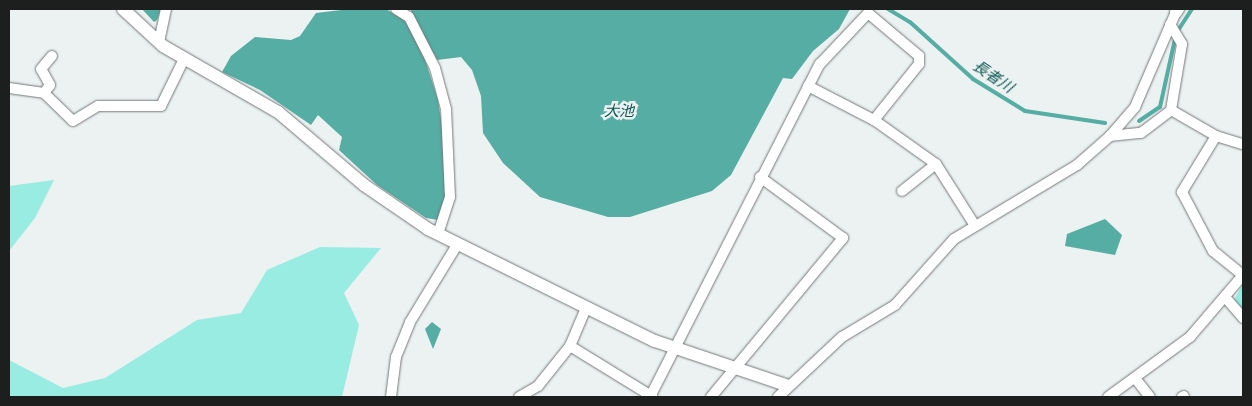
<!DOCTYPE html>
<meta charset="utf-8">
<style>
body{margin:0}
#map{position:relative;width:1252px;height:406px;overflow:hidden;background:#ecf1f1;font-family:Roboto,"Noto Sans JP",sans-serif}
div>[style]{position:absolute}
.green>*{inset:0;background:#98ece2}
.water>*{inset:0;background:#55ada4}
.stream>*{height:4px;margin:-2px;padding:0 2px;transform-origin:2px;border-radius:2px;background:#55ada4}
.roads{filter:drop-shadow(0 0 1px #737877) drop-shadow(0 0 1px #737877)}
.minor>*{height:10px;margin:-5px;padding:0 5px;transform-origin:5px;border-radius:5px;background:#fff}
.tertiary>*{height:12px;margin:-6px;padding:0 6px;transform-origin:6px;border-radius:6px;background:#fff}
span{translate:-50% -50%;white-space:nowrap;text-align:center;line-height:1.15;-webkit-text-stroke:5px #ecf1f1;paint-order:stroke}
.water-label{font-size:15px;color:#085751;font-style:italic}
.frame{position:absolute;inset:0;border:10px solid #1d1e1e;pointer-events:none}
</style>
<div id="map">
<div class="green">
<div style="clip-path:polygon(54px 180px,35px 218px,9px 251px,9px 186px)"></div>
<div style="clip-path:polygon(320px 247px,381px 248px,344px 293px,359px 325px,342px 397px,9px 397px,9px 360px,63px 388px,105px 378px,197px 320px,241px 313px,267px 270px)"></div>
<div style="clip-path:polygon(1243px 284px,1243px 311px,1234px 300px)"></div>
</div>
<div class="water">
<div style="clip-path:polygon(142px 9px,161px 9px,157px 20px,154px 22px)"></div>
<div style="clip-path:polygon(350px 9px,386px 9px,406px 21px,424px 56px,438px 100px,446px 152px,447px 190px,438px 220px,426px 218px,377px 185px,339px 150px,342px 137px,318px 115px,311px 125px,260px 90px,222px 72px,231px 56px,255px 37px,291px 40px,300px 36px,316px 13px)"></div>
<div style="clip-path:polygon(410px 9px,850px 9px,839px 29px,813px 51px,792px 79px,783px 78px,731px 175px,712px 191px,630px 217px,608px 217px,540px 197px,503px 163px,483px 133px,481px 96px,472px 70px,461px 57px,437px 60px)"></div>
<div style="clip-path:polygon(1105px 219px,1122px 235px,1115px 255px,1065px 246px,1067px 234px)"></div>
<div style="clip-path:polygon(432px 322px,441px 329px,433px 349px,425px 329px)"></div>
</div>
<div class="stream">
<div style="left:888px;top:9px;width:26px;rotate:31deg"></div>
<div style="left:910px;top:22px;width:85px;rotate:42.1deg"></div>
<div style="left:973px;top:79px;width:61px;rotate:31.6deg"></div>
<div style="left:1025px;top:111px;width:81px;rotate:8.5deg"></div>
<div style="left:1177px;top:32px;width:27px;rotate:-57deg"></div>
<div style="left:1139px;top:121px;width:25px;rotate:-34deg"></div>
<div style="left:1160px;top:107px;width:70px;rotate:-77.6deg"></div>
</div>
<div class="roads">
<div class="minor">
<div style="left:396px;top:9px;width:15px;rotate:32deg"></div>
<div style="left:409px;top:17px;width:57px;rotate:63deg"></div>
<div style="left:435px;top:68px;width:42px;rotate:75deg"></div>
<div style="left:446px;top:109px;width:88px;rotate:87.4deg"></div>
<div style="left:450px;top:197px;width:39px;rotate:108deg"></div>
<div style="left:159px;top:42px;width:34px;rotate:-78deg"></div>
<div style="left:808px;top:86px;width:74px;rotate:27.3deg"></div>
<div style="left:9px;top:88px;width:35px;rotate:8deg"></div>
<div style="left:44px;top:93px;width:40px;rotate:44deg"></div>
<div style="left:73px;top:121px;width:29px;rotate:-31deg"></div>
<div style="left:98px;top:106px;width:63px"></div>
<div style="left:161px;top:106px;width:52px;rotate:-63.9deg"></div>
<div style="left:44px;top:93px;width:10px;rotate:-53deg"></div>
<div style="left:50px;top:85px;width:18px;rotate:-119deg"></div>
<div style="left:41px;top:69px;width:17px;rotate:-50deg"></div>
<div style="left:1171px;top:110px;width:52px;rotate:30deg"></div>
<div style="left:1216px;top:136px;width:66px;rotate:121.3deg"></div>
<div style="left:1182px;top:192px;width:67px;rotate:62.3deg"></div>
<div style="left:1213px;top:251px;width:38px;rotate:39deg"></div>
<div style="left:1110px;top:136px;width:31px;rotate:-6deg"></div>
<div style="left:1141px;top:133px;width:38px;rotate:-37deg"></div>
<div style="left:1171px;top:110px;width:67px;rotate:-80.5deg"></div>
<div style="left:1182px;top:44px;width:23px;rotate:-121deg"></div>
<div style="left:1216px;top:136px;width:28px;rotate:17deg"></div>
<div style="left:902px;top:191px;width:43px;rotate:-38.5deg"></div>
<div style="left:1225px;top:297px;width:28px;rotate:49deg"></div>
<div style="left:570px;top:346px;width:97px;rotate:31.6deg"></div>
<div style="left:1135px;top:378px;width:24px;rotate:52deg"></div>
<div style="left:651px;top:395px;width:372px;rotate:-63deg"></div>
<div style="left:820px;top:64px;width:70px;rotate:-46.7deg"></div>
<div style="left:868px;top:13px;width:67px;rotate:40.1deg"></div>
<div style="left:919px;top:56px;width:8px;rotate:90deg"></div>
<div style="left:919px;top:64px;width:72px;rotate:128.8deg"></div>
<div style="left:874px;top:120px;width:76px;rotate:35.4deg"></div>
<div style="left:936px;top:164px;width:71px;rotate:57.7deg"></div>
<div style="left:391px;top:397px;width:40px;rotate:-82.9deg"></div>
<div style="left:396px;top:357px;width:38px;rotate:-68deg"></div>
<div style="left:410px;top:322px;width:90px;rotate:-58.6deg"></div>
<div style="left:519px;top:397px;width:22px;rotate:-30deg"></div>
<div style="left:538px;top:386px;width:51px;rotate:-51.3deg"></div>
<div style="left:570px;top:346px;width:41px;rotate:-67.2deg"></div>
<div style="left:711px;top:397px;width:207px;rotate:-50.3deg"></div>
<div style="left:843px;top:238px;width:103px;rotate:-143.7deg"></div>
<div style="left:778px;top:397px;width:88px;rotate:-43.2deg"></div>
<div style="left:842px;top:337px;width:62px;rotate:-31.1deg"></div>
<div style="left:895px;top:305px;width:89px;rotate:-48.2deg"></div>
<div style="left:954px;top:239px;width:144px;rotate:-31deg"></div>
<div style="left:1077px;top:165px;width:44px;rotate:-41.3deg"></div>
<div style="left:1110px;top:136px;width:38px;rotate:-49deg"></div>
<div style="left:1135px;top:107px;width:103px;rotate:-66.7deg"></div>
<div style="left:1108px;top:397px;width:102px;rotate:-36.2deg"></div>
<div style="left:1190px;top:337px;width:82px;rotate:-49.5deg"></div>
<div style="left:1182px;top:397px;width:2px;rotate:-27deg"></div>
</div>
<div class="tertiary">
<div style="left:123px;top:9px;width:54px;rotate:42.8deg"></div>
<div style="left:163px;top:46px;width:133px;rotate:29.9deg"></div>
<div style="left:278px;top:112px;width:113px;rotate:40.3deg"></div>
<div style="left:364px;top:185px;width:78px;rotate:34.5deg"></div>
<div style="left:428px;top:229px;width:253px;rotate:26.3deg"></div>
<div style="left:655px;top:341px;width:138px;rotate:18.6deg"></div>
<div style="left:1176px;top:12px;width:4px;rotate:-56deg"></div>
</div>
</div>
<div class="water-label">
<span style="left:993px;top:77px;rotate:34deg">長者川</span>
<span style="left:619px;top:112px">大池</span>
</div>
<div class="frame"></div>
</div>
